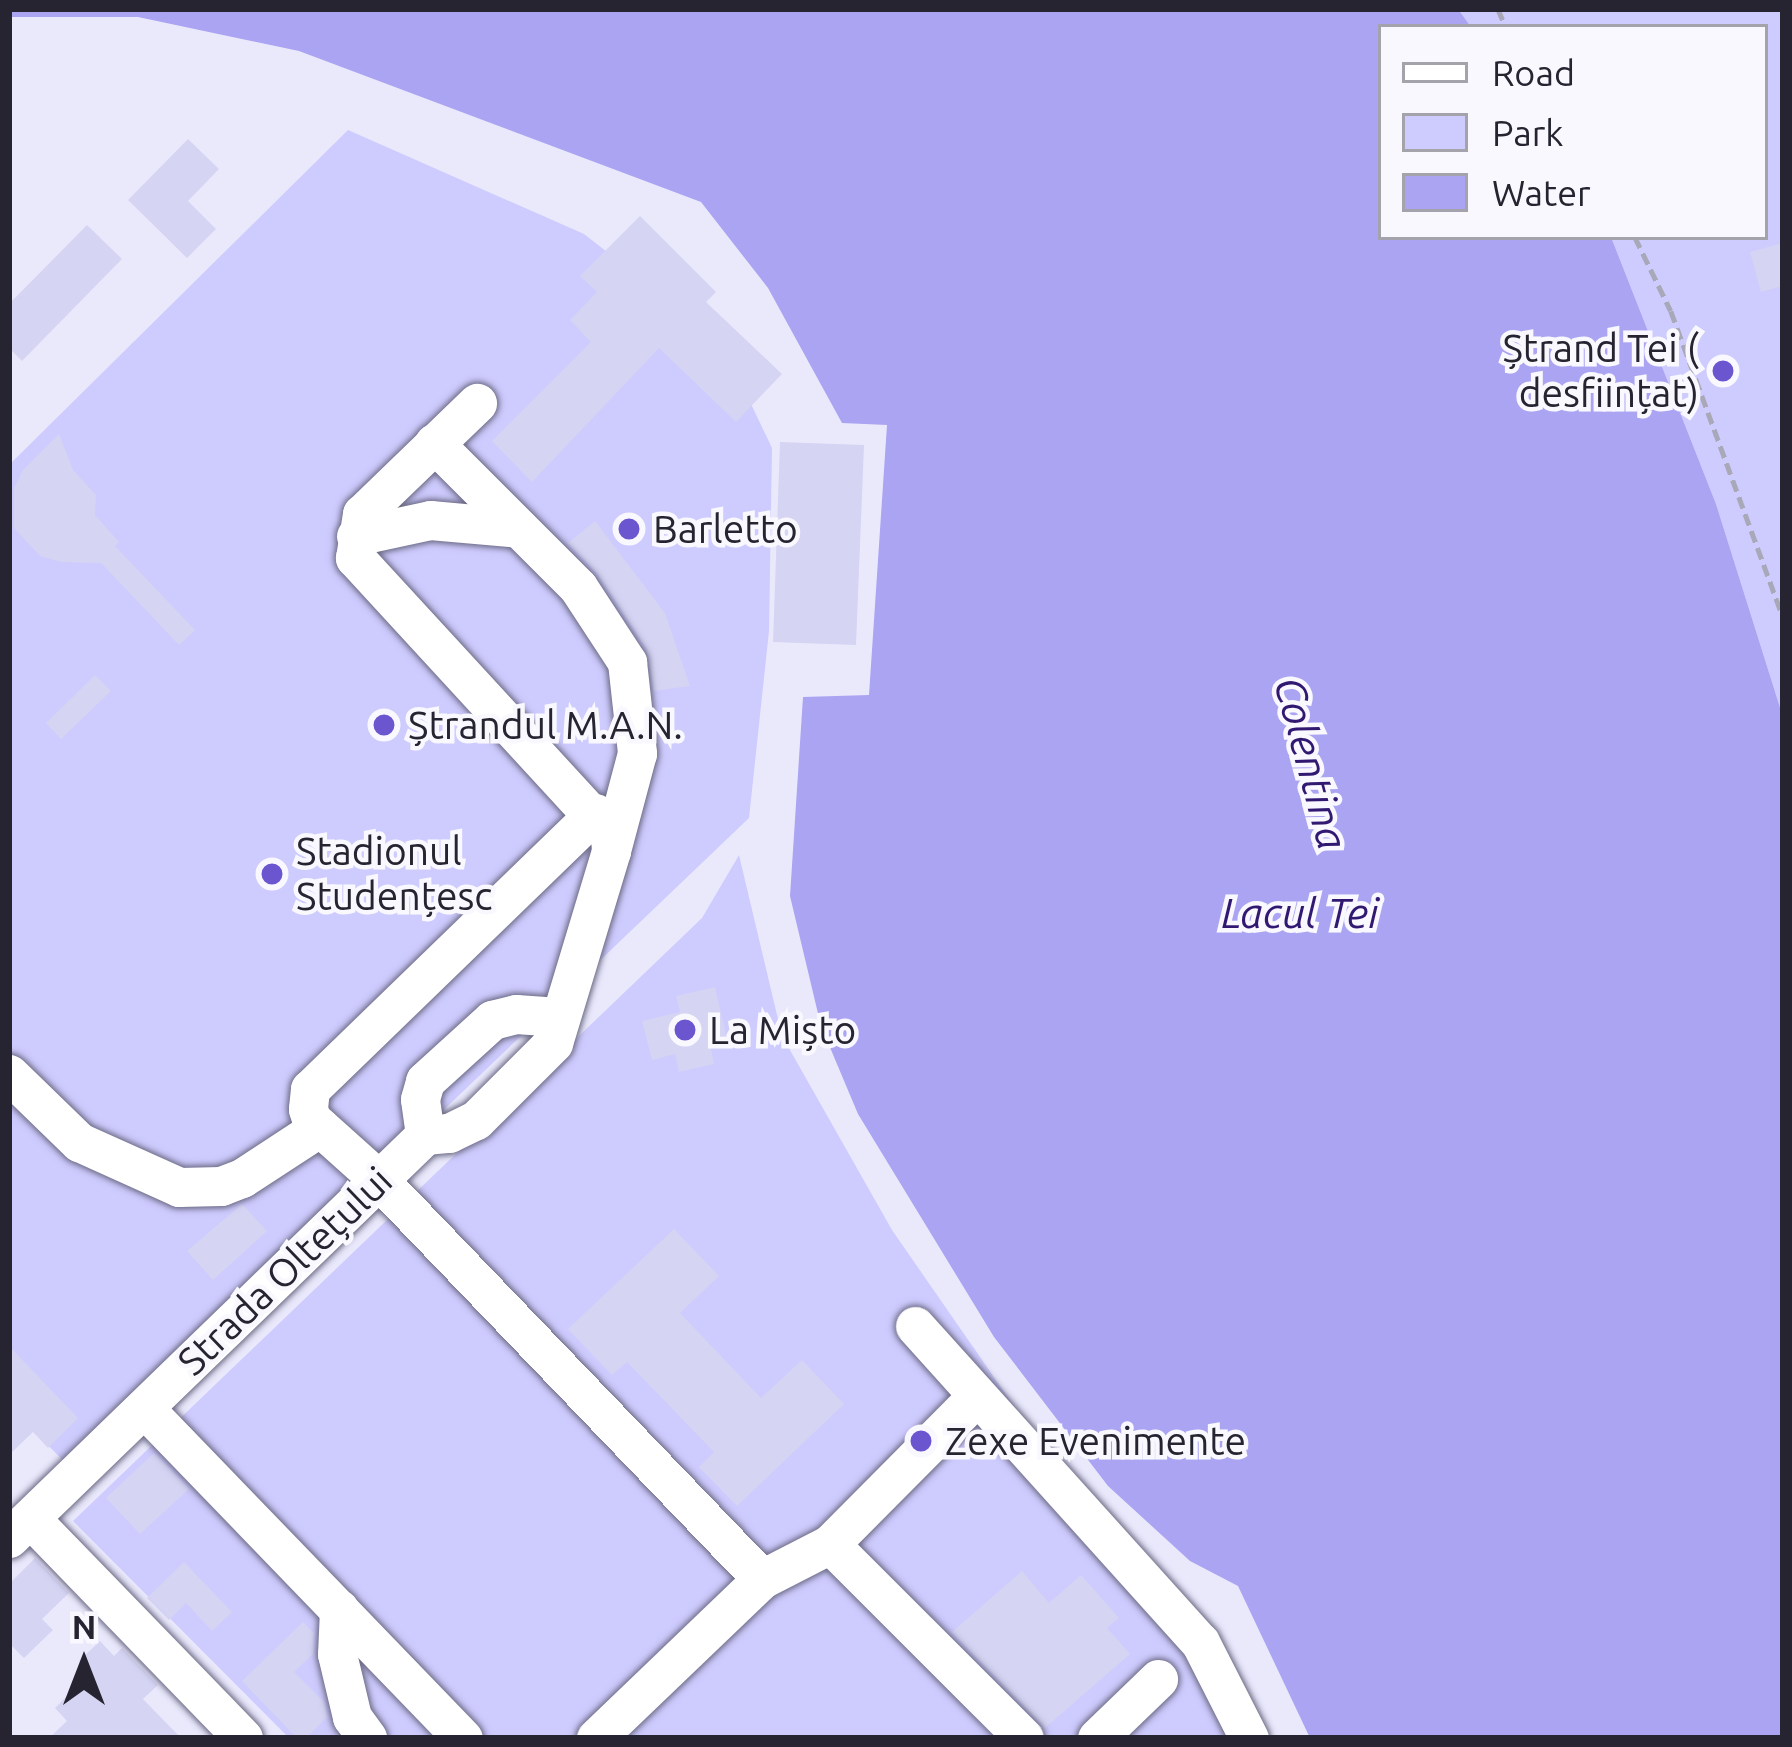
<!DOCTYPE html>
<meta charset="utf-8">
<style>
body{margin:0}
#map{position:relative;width:1792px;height:1747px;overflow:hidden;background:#eae9fc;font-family:Ubuntu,sans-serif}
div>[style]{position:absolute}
.green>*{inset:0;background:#cecbfe}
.water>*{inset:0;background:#aaa4f3}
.building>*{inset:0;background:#d5d4f3}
.path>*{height:4.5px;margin-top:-2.25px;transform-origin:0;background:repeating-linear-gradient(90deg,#a9a8b9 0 12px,transparent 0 18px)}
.roads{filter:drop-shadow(0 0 3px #6b6a85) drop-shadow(0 0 3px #6b6a85)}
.minor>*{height:39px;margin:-19.5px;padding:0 19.5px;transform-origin:19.5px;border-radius:19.5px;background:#fff}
.dots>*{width:33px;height:33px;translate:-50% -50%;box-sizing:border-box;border:6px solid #f8f8fe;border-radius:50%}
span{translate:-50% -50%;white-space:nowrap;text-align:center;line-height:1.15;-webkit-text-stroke:9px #f8f8fe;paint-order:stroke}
.poi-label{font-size:39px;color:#252430}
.right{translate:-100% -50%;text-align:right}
.left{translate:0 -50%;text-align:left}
.street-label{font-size:39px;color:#252430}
.water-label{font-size:42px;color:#311972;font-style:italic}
.frame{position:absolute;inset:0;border:12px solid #252430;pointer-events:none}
.legend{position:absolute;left:1378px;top:24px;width:390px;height:216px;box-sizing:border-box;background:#f8f8fe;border:3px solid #a4a3ac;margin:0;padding:15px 21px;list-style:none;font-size:36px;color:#252430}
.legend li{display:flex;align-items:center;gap:24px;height:60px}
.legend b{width:60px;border:3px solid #a4a3ac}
.north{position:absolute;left:24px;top:1603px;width:120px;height:120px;-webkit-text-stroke:9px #f8f8fe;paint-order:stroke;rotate:0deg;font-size:33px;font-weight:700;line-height:48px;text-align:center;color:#252430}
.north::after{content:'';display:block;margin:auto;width:42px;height:54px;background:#252430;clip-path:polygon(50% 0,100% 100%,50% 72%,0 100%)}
</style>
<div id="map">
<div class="green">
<div style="clip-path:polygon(1458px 9px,1783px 9px,1783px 717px,1716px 504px,1611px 237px,1765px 237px,1765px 27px,1471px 27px)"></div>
<div style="clip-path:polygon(348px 130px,584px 234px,643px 280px,741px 383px,772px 448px,769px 631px,749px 818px,70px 1467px,9px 1407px,9px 465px)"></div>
<div style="clip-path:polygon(739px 855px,782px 1036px,892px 1230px,1244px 1738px,289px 1738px,73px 1521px,702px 918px)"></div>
</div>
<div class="water">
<div style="clip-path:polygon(9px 9px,1458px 9px,1471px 27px,1381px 27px,1381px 237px,1611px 237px,1716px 504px,1783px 717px,1783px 1738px,1310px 1738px,1238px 1586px,1190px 1561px,1108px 1486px,994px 1337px,858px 1114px,821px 1026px,790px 896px,803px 697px,869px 695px,887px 425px,842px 423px,768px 288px,701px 202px,299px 51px,138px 17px,9px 17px)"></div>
</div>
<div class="building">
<div style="clip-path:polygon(188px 139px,219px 169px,188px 201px,216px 229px,187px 258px,128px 200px)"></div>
<div style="clip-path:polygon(640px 216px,716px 292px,706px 302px,782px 374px,736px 422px,659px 348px,532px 482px,492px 441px,591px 342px,570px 320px,597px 292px,580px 276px)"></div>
<div style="clip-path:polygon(87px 225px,122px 259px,22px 361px,9px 348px,9px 304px)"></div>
<div style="clip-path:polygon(1783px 243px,1783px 286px,1761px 292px,1750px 252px)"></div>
<div style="clip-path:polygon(59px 434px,73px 470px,96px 495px,95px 515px,119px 542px,115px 546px,195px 630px,179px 645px,101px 563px,61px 562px,40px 556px,14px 528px,14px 488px,23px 470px)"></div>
<div style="clip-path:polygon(780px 442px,864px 445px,856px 645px,773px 642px)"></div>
<div style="clip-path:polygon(595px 521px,665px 613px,690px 686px,654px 691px,647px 649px,598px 574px,568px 543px)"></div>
<div style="clip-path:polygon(95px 675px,111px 691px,61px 739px,46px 723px)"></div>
<div style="clip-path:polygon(715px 987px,727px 1039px,710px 1044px,714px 1064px,679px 1072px,675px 1054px,652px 1060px,642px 1021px,680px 1012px,676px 996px)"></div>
<div style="clip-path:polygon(242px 1204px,267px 1231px,213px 1280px,187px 1251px)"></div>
<div style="clip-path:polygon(674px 1229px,719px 1276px,680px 1313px,761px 1398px,802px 1360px,844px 1404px,737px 1506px,699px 1467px,714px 1452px,627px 1362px,612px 1375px,568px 1329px)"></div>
<div style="clip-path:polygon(9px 1346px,78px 1418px,48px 1448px,33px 1432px,9px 1455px)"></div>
<div style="clip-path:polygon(154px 1453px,189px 1489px,140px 1534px,106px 1498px)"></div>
<div style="clip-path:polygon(35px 1558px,69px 1593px,42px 1619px,53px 1630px,24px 1658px,9px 1643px,9px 1584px)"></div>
<div style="clip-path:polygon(184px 1562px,232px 1612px,212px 1631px,186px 1603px,169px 1620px,147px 1598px)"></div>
<div style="clip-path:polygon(1022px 1571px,1049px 1603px,1081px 1575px,1119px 1618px,1107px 1628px,1130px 1654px,1045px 1728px,952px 1632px)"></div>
<div style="clip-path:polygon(303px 1622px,314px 1633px,313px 1654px,294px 1672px,324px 1702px,327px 1717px,306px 1738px,297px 1738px,242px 1681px)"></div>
<div style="clip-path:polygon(100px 1641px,114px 1656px,122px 1648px,158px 1685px,143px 1699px,181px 1738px,49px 1738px,67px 1721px,55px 1708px,91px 1672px,79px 1661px)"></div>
</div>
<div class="path">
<div style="left:1498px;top:9px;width:20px;rotate:66deg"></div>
<div style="left:1635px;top:237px;width:82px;rotate:64.1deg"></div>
<div style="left:1671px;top:311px;width:326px;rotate:69.9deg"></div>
</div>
<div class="roads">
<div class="minor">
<div style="left:434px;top:443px;width:204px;rotate:45deg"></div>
<div style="left:578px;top:587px;width:90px;rotate:56.8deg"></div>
<div style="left:627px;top:662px;width:92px;rotate:83.7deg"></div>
<div style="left:637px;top:753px;width:101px;rotate:104.9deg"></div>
<div style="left:356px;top:536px;width:76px;rotate:-12.2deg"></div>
<div style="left:430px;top:520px;width:89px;rotate:5.1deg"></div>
<div style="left:595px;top:813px;width:397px;rotate:135.9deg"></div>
<div style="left:310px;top:1089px;width:20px;rotate:96deg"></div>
<div style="left:308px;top:1109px;width:10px;rotate:73deg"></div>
<div style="left:311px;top:1119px;width:91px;rotate:41.9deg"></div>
<div style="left:379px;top:1180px;width:553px;rotate:46.17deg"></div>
<div style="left:9px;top:1074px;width:98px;rotate:44.2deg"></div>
<div style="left:79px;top:1142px;width:110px;rotate:24.2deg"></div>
<div style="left:179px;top:1187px;width:42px;rotate:-1.4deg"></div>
<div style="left:221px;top:1186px;width:22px;rotate:-21deg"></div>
<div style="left:242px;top:1178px;width:93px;rotate:-33.2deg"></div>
<div style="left:425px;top:1135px;width:36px;rotate:-98deg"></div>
<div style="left:420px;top:1099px;width:19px;rotate:-74deg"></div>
<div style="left:425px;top:1081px;width:91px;rotate:-42.3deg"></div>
<div style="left:492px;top:1020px;width:25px;rotate:-14deg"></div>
<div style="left:516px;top:1014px;width:43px;rotate:4deg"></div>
<div style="left:915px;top:1326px;width:426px;rotate:48deg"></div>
<div style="left:1200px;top:1642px;width:108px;rotate:63deg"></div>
<div style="left:144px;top:1408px;width:459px;rotate:46deg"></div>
<div style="left:30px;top:1518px;width:306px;rotate:45.9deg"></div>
<div style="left:9px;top:1538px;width:579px;rotate:-44.09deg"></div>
<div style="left:425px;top:1135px;width:24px;rotate:-5deg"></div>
<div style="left:449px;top:1133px;width:30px;rotate:-26deg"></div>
<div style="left:476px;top:1120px;width:109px;rotate:-45deg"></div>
<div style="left:553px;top:1043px;width:201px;rotate:-73.2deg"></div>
<div style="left:611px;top:851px;width:16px;rotate:-94deg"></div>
<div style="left:610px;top:835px;width:377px;rotate:-132.6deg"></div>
<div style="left:355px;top:558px;width:45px;rotate:-81deg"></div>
<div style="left:362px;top:514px;width:160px;rotate:-44deg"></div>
<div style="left:830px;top:1544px;width:274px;rotate:45deg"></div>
<div style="left:339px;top:1609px;width:45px;rotate:92.5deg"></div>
<div style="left:337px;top:1654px;width:65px;rotate:76.6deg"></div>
<div style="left:352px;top:1717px;width:26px;rotate:54deg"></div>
<div style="left:596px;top:1738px;width:230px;rotate:-43.8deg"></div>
<div style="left:762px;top:1579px;width:76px;rotate:-27.2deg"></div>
<div style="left:830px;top:1544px;width:207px;rotate:-45.2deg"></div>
<div style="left:1097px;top:1738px;width:85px;rotate:-44deg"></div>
</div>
</div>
<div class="dots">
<div style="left:1723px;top:371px;background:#6c56d0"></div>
<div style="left:629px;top:529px;background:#6c56d0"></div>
<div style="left:384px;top:725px;background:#6c56d0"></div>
<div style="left:272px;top:874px;background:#6c56d0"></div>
<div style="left:685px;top:1030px;background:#6c56d0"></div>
<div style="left:921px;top:1441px;background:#6c56d0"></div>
</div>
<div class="poi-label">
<span class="right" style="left:1699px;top:371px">Ștrand Tei (<br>desființat)</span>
<span class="left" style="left:653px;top:529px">Barletto</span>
<span class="left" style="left:408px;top:725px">Ștrandul M.A.N.</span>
<span class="left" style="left:296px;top:874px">Stadionul<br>Studențesc</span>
<span class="left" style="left:709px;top:1030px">La Mișto</span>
<span class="left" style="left:945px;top:1441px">Zexe Evenimente</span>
</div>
<div class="street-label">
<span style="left:285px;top:1271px;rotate:-44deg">Strada Oltețului</span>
</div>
<div class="water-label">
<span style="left:1311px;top:763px;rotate:75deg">Colentina</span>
<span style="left:1300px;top:913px">Lacul Tei</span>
</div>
<div class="frame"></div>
<ul class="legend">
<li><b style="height:15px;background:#fff"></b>Road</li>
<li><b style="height:33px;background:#cecbfe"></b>Park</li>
<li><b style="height:33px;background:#aaa4f3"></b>Water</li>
</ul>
<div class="north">N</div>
</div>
